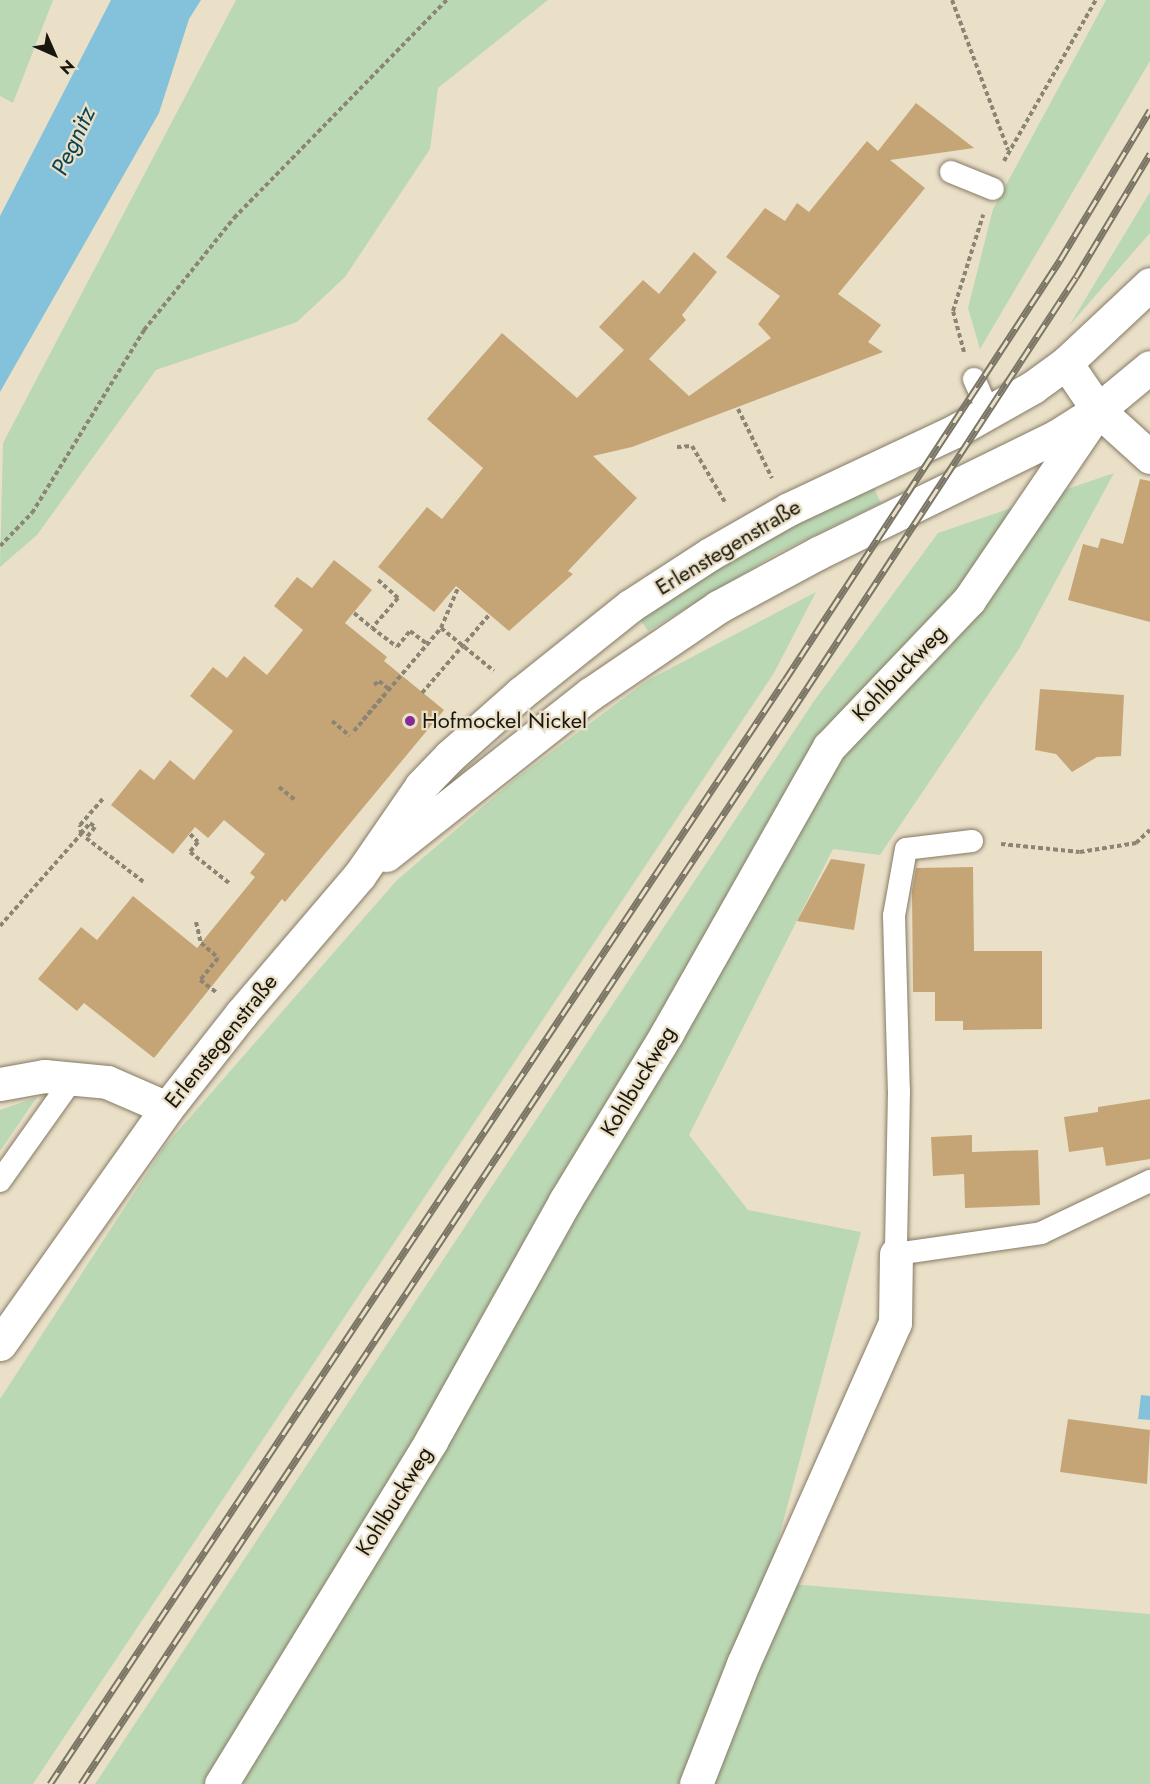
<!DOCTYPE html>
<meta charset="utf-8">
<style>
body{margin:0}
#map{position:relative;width:1150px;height:1784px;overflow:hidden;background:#eae0c8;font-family:Jost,sans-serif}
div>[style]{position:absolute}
.green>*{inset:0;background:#bbd8b4}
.water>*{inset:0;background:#83c2da}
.building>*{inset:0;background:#c5a576}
.path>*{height:4px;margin-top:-2px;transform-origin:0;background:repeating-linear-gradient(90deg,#8c8574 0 4.5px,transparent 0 7.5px)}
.roads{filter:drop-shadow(0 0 2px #857b66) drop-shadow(0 0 2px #857b66)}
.lane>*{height:22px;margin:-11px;padding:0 11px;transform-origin:11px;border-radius:11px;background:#fff}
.street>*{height:33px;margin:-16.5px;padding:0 16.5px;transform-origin:16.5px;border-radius:16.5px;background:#fff}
.primary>*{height:33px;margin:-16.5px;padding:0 16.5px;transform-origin:16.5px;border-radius:16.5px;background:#fff}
.rail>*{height:7px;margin-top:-3.5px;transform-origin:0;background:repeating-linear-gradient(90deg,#eae0c8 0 14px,#7b7565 0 28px);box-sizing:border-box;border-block:2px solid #7b7565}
.dots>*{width:16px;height:16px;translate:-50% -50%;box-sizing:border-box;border:3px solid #eae0c8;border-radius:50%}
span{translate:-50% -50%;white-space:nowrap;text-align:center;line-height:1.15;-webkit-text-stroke:4.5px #eae0c8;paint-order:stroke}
.street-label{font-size:22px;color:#19160d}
.poi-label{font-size:22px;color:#19160d}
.left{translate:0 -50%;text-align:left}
.water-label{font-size:24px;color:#0c4455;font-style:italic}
.north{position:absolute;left:24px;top:24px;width:60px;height:60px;-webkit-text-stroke:4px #eae0c8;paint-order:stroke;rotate:135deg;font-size:16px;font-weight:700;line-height:24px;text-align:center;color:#19160d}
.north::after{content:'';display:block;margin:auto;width:21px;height:27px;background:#19160d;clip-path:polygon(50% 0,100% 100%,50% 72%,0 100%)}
</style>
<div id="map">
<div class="green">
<div style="clip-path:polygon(0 0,53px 0,13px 103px,0 96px)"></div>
<div style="clip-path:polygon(236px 0,548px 0,438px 88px,430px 149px,345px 277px,297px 322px,156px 370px,37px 535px,0 567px,3px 443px)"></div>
<div style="clip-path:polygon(1106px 0,1150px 0,1150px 61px,980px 349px,968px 308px,993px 209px)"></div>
<div style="clip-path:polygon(1150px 192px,1150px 233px,1069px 326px)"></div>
<div style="clip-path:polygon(1114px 473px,1019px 649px,880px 855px,833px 849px,689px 1135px,748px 1210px,861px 1232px,767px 1582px,1150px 1614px,1150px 1784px,95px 1784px,814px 701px,938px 533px)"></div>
<div style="clip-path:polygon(871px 482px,881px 503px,778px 553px,648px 631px,637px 615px)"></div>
<div style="clip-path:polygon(816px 592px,774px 673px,33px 1784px,0 1784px,0 1399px,164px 1147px,397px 880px,514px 780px,648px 680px)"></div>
<div style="clip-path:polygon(37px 1097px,0 1151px,0 1110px)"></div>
</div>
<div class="water">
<div style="clip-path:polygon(111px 0,201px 0,189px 19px,159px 113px,0 392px,0 216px)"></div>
<div style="clip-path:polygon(1141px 1395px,1150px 1396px,1150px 1420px,1138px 1419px)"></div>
</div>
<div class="building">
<div style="clip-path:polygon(916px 103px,974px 148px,890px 160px,925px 188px,838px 294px,881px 325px,868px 342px,883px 352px,632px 447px,593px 456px,637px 498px,568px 571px,573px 574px,509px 631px,456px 586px,434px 612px,378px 567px,427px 507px,442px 519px,483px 468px,427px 419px,502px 333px,577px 398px,624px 350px,599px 327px,643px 280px,659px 294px,694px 252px,717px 272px,682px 315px,686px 320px,649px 359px,689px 396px,771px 338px,758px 324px,780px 296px,726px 257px,765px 208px,785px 221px,797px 203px,809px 212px,867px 141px,878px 151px)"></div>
<div style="clip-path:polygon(1140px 479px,1150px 481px,1150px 622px,1068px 600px,1083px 544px,1098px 548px,1101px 538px,1123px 544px)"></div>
<div style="clip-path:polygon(334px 560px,372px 590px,345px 623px,387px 657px,384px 661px,444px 710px,285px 902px,282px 899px,154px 1058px,84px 1003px,77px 1011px,38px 979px,81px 927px,97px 940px,133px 896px,197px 948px,255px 877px,250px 873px,265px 854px,224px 820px,208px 838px,195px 827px,173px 854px,111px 805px,140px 769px,154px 780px,170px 760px,194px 780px,233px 731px,190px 696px,213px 667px,227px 678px,244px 656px,267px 675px,303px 630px,274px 606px,297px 577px,312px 588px)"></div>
<div style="clip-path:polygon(1040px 689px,1124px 695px,1121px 756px,1097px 757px,1072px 772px,1056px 754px,1035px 750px)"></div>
<div style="clip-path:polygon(831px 859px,865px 864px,854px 930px,797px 921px)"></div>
<div style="clip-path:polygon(973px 867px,974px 951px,1042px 951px,1042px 1029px,963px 1030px,963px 1021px,935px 1021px,935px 992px,913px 992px,912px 891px,916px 868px)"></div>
<div style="clip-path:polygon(1150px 1099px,1150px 1159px,1106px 1166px,1103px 1147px,1069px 1152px,1064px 1117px,1098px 1112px,1098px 1107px)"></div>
<div style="clip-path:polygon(972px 1135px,972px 1152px,1038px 1150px,1040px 1205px,965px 1208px,964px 1174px,933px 1176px,931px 1137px)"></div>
<div style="clip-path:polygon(1068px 1419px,1150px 1430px,1147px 1484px,1060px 1472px)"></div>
</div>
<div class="path">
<div style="left:952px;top:0;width:160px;rotate:69.5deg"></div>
<div style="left:1004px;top:161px;width:185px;rotate:-60.3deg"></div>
<div style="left:964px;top:352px;width:42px;rotate:-105deg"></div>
<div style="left:953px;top:311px;width:101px;rotate:-72.6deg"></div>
<div style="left:738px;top:409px;width:77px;rotate:63.8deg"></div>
<div style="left:677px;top:447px;width:15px;rotate:-4deg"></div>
<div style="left:692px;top:446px;width:67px;rotate:59.6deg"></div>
<div style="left:0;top:546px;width:46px;rotate:-45.9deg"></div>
<div style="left:32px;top:513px;width:215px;rotate:-58.5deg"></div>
<div style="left:144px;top:330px;width:144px;rotate:-51.2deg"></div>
<div style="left:234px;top:218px;width:305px;rotate:-45.7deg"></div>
<div style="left:378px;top:580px;width:27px;rotate:42deg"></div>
<div style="left:398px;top:598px;width:40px;rotate:131deg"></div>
<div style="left:372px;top:628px;width:31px;rotate:37deg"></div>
<div style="left:397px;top:647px;width:21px;rotate:-51deg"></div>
<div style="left:410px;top:631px;width:21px;rotate:37deg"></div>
<div style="left:354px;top:613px;width:23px;rotate:40deg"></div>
<div style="left:441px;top:628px;width:43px;rotate:-67deg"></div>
<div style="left:374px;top:685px;width:6px;rotate:-39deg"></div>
<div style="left:379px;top:681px;width:13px;rotate:39deg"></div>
<div style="left:422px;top:693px;width:103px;rotate:-49.3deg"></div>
<div style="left:363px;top:720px;width:33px;rotate:-50deg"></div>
<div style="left:332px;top:721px;width:23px;rotate:40deg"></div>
<div style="left:354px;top:731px;width:135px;rotate:-49.8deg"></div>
<div style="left:441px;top:628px;width:68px;rotate:39.1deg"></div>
<div style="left:279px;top:787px;width:22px;rotate:39deg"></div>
<div style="left:81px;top:834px;width:14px;rotate:-51deg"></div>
<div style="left:90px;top:823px;width:6px;rotate:39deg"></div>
<div style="left:95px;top:827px;width:14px;rotate:129deg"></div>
<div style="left:86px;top:838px;width:74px;rotate:37.3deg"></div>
<div style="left:190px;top:834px;width:11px;rotate:45deg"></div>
<div style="left:198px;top:842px;width:13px;rotate:129deg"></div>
<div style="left:190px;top:852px;width:50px;rotate:38.5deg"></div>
<div style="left:1001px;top:844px;width:79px;rotate:5.8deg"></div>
<div style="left:1080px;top:852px;width:57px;rotate:-9.1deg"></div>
<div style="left:1136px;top:843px;width:19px;rotate:-43deg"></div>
<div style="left:196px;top:922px;width:22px;rotate:77deg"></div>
<div style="left:201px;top:943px;width:23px;rotate:41deg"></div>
<div style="left:218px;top:958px;width:28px;rotate:129deg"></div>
<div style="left:200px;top:980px;width:20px;rotate:37deg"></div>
<div style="left:0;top:926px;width:123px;rotate:-48.6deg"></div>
<div style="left:81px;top:834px;width:9px;rotate:-96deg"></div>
<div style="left:80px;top:825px;width:37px;rotate:-49deg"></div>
</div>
<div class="roads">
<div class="lane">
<div style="left:951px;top:172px;width:45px;rotate:22deg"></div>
<div style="left:974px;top:379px;width:37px;rotate:66deg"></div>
<div style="left:972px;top:841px;width:66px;rotate:173.1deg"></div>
<div style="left:906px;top:849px;width:68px;rotate:100.2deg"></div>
<div style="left:894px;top:916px;width:175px;rotate:88.4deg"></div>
<div style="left:899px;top:1091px;width:163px;rotate:91.1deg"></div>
<div style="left:896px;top:1254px;width:147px;rotate:-8.2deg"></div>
<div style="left:1041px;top:1233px;width:121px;rotate:-25.5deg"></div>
<div style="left:0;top:1181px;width:128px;rotate:-54.6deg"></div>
</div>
<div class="street">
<div style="left:0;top:1084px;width:45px;rotate:-10.3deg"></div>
<div style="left:44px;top:1076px;width:63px;rotate:5.4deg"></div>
<div style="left:107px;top:1082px;width:65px;rotate:23.4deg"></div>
<div style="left:221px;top:1784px;width:402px;rotate:-58.5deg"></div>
<div style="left:431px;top:1441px;width:275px;rotate:-60.8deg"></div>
<div style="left:565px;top:1201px;width:197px;rotate:-58.7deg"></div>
<div style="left:667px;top:1033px;width:329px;rotate:-60.5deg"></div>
<div style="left:829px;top:747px;width:203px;rotate:-46.4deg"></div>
<div style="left:969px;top:600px;width:230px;rotate:-55.8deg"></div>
<div style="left:1098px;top:410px;width:70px;rotate:42.1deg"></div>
<div style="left:696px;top:1784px;width:129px;rotate:-68.6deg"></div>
<div style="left:743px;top:1664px;width:373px;rotate:-66deg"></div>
<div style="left:895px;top:1323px;width:69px;rotate:-89.2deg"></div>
</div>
<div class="primary">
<div style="left:1066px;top:363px;width:57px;rotate:55.8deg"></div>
<div style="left:386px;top:855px;width:260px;rotate:-38.3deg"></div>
<div style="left:590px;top:694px;width:155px;rotate:-34.2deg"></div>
<div style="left:718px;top:607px;width:114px;rotate:-28.4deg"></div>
<div style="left:818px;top:553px;width:266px;rotate:-26.1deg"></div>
<div style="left:1057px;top:436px;width:49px;rotate:-32.4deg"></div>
<div style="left:1098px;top:410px;width:67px;rotate:-39.6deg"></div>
<div style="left:0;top:1344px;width:289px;rotate:-54.7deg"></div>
<div style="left:167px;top:1108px;width:120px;rotate:-51.8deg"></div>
<div style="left:241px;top:1014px;width:182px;rotate:-49.5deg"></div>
<div style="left:359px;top:876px;width:109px;rotate:-55.4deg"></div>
<div style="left:421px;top:786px;width:42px;rotate:-46deg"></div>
<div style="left:450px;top:756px;width:95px;rotate:-41.6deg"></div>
<div style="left:521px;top:693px;width:139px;rotate:-38.6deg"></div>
<div style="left:630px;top:606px;width:95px;rotate:-33deg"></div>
<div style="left:710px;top:554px;width:91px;rotate:-29.7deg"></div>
<div style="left:789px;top:509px;width:183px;rotate:-25.2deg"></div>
<div style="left:955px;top:431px;width:90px;rotate:-29.4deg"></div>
<div style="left:1033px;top:387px;width:41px;rotate:-36deg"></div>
<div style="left:1066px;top:363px;width:115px;rotate:-43.2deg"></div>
</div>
</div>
<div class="rail">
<div style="left:50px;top:1784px;width:1326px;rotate:-56.35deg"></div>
<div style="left:785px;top:680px;width:502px;rotate:-56.78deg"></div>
<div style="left:1060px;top:260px;width:175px;rotate:-59deg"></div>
<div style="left:81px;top:1784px;width:1315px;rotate:-56.48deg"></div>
<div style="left:807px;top:688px;width:491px;rotate:-56.8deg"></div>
<div style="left:1076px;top:277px;width:144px;rotate:-59deg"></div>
</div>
<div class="dots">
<div style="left:410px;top:721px;background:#842b97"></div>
</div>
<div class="street-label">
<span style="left:728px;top:547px;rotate:-31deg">Erlenstegenstraße</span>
<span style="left:899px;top:673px;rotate:-46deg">Kohlbuckweg</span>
<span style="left:221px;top:1041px;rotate:-51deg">Erlenstegenstraße</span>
<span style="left:638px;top:1081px;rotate:-59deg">Kohlbuckweg</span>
<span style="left:394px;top:1501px;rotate:-58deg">Kohlbuckweg</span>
</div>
<div class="poi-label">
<span class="left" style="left:422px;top:721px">Hofmockel Nickel</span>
</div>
<div class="water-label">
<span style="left:73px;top:141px;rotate:-65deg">Pegnitz</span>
</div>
<div class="north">N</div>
</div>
